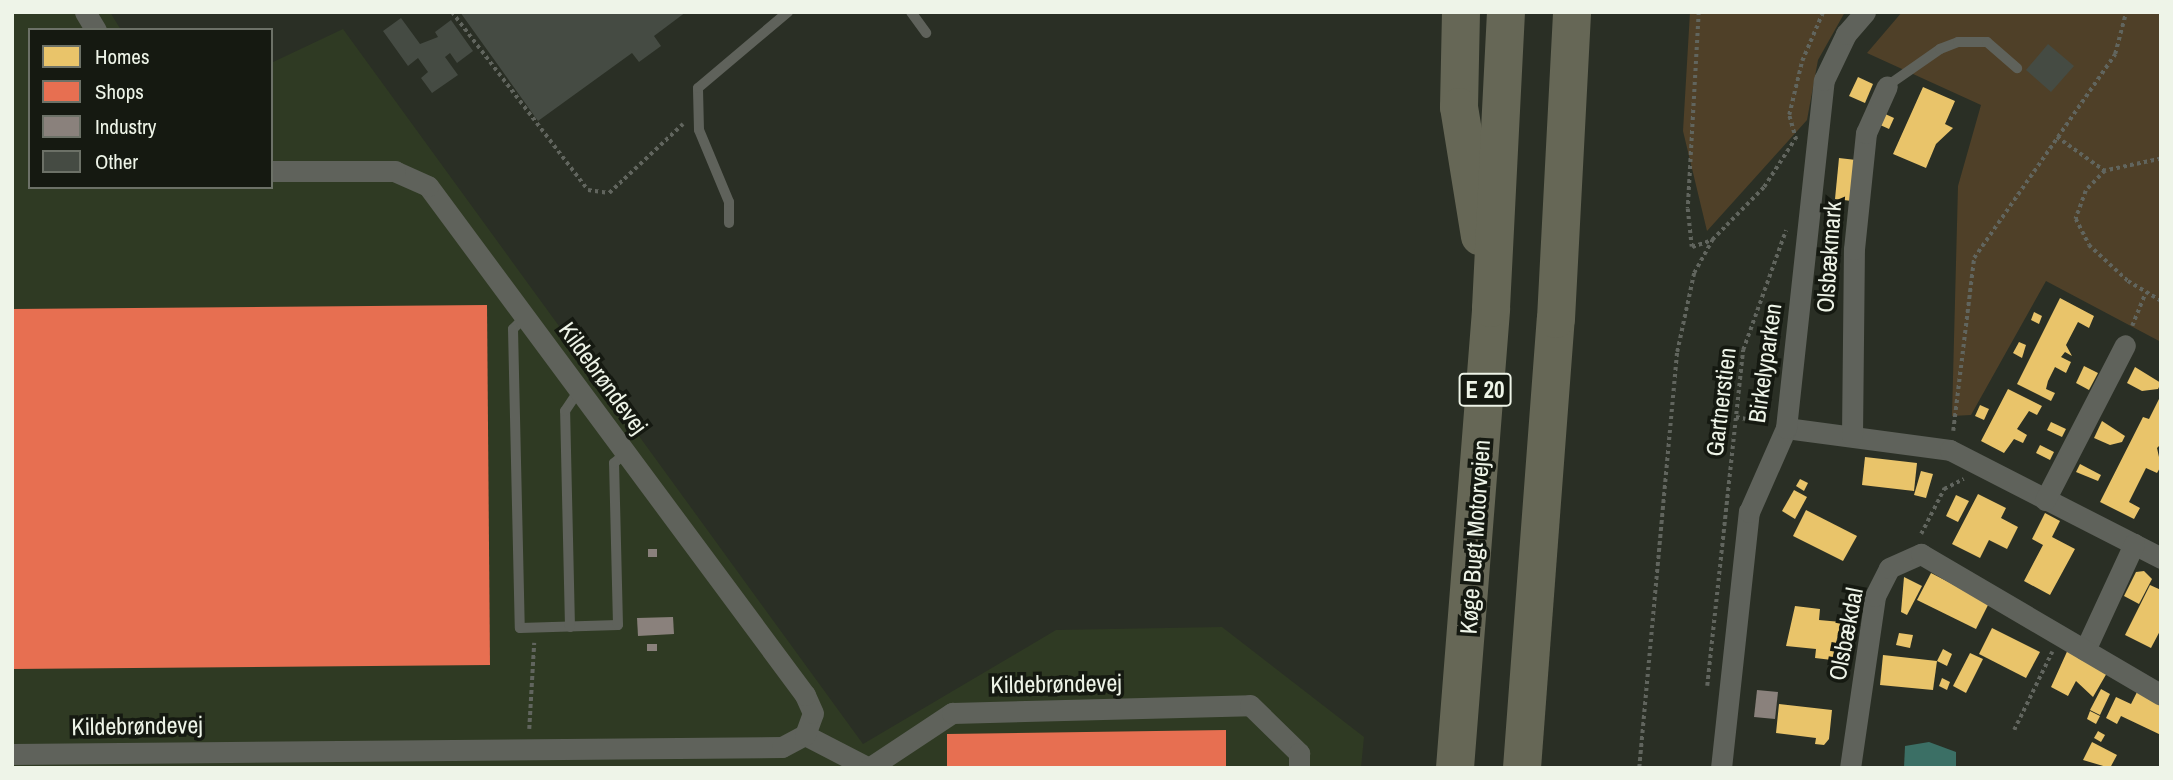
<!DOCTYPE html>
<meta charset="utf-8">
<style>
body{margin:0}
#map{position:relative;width:2173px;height:780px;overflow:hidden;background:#2a2f25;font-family:"Archivo Narrow",sans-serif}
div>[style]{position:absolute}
.built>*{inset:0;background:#2f3a23}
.green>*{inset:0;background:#4f4028}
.water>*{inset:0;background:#3b6f65}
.homes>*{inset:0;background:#e9c46a}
.shops>*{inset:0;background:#e76f51}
.industry>*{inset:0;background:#8a817c}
.building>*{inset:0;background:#454b43}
.path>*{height:3.5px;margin-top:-1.75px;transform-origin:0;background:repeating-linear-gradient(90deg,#61655e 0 3.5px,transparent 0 7px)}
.service>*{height:10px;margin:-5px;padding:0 5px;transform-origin:5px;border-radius:5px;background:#5f625b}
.minor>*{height:21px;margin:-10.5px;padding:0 10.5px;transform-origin:10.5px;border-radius:10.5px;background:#5f625b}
.motorway>*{height:38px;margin:-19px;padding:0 19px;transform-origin:19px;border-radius:19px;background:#666756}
span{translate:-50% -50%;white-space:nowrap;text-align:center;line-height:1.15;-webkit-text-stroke:7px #151911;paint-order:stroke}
.shield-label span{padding:2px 5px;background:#151911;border:2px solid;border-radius:5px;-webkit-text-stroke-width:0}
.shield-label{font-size:23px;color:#eef4e8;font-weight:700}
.street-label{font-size:24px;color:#eef4e8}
.frame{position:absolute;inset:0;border:14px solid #eef4e8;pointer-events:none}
.legend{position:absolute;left:28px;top:28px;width:245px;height:161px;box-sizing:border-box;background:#151911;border:2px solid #6c7167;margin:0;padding:9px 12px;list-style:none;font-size:21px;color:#eef4e8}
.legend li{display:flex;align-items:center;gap:14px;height:35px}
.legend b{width:35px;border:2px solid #6c7167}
</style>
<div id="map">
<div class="built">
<div style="clip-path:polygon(12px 12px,110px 12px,121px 30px,30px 30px,30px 187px,271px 187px,271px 63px,343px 29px,863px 744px,1056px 630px,1222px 627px,1364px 737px,1361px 768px,12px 768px)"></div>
</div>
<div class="green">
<div style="clip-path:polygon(1690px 12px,1845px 12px,1818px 60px,1807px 120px,1707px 231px,1683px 131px)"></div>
<div style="clip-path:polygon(1902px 12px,2161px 12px,2161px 342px,2046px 281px,1971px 415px,1952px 416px,1958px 186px,1981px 105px,1867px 53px)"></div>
</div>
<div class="water">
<div style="clip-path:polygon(1929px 742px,1956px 752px,1956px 768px,1904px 768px,1905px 746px)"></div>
</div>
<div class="homes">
<div style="clip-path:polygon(1858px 77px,1873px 84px,1865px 103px,1849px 96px)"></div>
<div style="clip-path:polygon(1923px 87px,1955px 101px,1945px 124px,1953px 128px,1936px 144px,1926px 168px,1893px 154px)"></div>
<div style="clip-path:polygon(1883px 113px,1894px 118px,1889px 129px,1878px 124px)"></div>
<div style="clip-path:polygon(1839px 158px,1856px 160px,1852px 201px,1835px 199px)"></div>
<div style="clip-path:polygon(2060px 298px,2094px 316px,2089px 328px,2078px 322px,2066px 345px,2072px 356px,2065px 352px,2061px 357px,2071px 362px,2066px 373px,2055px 367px,2048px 381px,2046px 389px,2055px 393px,2051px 401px,2017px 384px)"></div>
<div style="clip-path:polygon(2034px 312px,2042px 316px,2039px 324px,2031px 320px)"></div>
<div style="clip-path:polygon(2019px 342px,2026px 345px,2022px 358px,2013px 353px)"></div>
<div style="clip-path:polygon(2084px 366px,2098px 373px,2089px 390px,2076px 383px)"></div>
<div style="clip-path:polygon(2135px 367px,2161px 383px,2158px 389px,2142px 391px,2127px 383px)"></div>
<div style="clip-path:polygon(2008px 389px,2042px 406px,2037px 415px,2029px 411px,2017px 429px,2027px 435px,2023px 443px,2014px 439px,2004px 453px,1981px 441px)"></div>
<div style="clip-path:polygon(2161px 395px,2161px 444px,2157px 448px,2161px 466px,2157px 473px,2146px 468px,2129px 502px,2140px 508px,2134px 519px,2100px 502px,2143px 417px,2149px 419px)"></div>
<div style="clip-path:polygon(1980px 405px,1989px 409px,1984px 420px,1975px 416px)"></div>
<div style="clip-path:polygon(2102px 421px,2125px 436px,2122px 442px,2110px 445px,2094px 438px)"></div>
<div style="clip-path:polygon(2051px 422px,2066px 429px,2062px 437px,2047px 430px)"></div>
<div style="clip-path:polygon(2040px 445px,2054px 452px,2050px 460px,2036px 453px)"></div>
<div style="clip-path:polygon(1865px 457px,1917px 463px,1914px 491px,1862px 485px)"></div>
<div style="clip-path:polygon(2080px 464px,2101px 475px,2098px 481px,2076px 472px)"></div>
<div style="clip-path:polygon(1921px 471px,1933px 474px,1926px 498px,1914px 495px)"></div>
<div style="clip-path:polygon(1800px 479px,1808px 483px,1804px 491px,1796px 486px)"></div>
<div style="clip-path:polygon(1794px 490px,1807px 497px,1795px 519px,1782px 511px)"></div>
<div style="clip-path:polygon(1978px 494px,2006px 508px,2001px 518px,2018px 527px,2007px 549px,1989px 540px,1980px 558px,1952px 544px)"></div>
<div style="clip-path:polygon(1956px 495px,1969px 501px,1958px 522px,1946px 516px)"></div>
<div style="clip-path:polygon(1806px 510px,1857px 536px,1843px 561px,1793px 536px)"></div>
<div style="clip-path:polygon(2045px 513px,2060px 521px,2052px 537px,2075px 549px,2050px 595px,2024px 581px,2043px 545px,2032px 539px)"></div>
<div style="clip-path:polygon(2144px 571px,2152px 579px,2139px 604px,2124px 596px,2136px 572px)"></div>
<div style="clip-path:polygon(1931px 573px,1989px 603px,1976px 629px,1917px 600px)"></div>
<div style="clip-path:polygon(1904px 577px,1922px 586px,1907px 615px,1901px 612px)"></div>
<div style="clip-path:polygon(2150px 585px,2161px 590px,2161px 629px,2151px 648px,2125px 635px)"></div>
<div style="clip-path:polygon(1795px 606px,1820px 609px,1819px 620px,1841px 622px,1832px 660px,1815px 658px,1816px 649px,1786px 646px)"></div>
<div style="clip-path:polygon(1992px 628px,2040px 652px,2026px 678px,1979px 654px)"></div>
<div style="clip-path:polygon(1899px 633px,1913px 635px,1910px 648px,1896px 645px)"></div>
<div style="clip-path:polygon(2070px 645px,2111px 666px,2093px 697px,2076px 681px,2068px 696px,2051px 687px)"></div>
<div style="clip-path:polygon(1943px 649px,1952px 654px,1947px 666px,1937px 661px)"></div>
<div style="clip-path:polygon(1970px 653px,1983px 659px,1966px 693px,1953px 686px)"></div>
<div style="clip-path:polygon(1883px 655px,1937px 661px,1933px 690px,1880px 685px)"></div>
<div style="clip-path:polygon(1942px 678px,1950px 682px,1947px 690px,1939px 686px)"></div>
<div style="clip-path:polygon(2101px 689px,2110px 694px,2100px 715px,2090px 710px)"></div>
<div style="clip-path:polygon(2137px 692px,2161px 704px,2161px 735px,2121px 716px,2117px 724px,2106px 718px,2116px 697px,2131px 704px)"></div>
<div style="clip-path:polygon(1779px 704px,1832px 710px,1829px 739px,1824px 745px,1815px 744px,1816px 738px,1776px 733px)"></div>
<div style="clip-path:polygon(2090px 711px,2100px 716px,2096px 724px,2087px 719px)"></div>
<div style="clip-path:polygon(2098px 731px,2105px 735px,2101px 742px,2094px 738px)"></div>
<div style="clip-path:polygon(2092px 742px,2117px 755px,2110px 768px,2083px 760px)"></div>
</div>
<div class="shops">
<div style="clip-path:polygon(487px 305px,490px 665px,12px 669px,12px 309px)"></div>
<div style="clip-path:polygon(1226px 730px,1226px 768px,947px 768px,947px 734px)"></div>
</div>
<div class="industry">
<div style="clip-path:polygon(648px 549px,657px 549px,657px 557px,648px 557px)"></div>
<div style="clip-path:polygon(673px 617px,674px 634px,638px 636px,637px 618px)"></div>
<div style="clip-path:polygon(647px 644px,657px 644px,657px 651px,647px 651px)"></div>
<div style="clip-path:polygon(1757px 690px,1778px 692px,1775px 719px,1754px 717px)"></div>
</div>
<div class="building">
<div style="clip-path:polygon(460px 12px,686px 12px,654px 36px,661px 46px,639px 62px,632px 53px,538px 121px)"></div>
<div style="clip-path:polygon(401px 18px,420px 44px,438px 37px,435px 32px,451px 20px,473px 51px,457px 63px,450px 53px,445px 57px,458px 75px,432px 93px,421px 78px,428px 72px,418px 58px,408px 66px,383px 31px)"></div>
<div style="clip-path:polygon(2048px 44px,2074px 66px,2051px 92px,2026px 70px)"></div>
</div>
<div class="path">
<div style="left:452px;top:12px;width:224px;rotate:52.6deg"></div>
<div style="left:588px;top:190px;width:21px;rotate:8deg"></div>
<div style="left:609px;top:193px;width:101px;rotate:-43deg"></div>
<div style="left:1699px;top:12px;width:197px;rotate:93.2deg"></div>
<div style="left:1688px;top:209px;width:38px;rotate:84deg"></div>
<div style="left:1692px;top:247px;width:21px;rotate:-19deg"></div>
<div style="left:1712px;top:240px;width:74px;rotate:-45.5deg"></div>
<div style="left:1764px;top:187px;width:57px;rotate:-57.1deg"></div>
<div style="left:2057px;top:137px;width:59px;rotate:35.3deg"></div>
<div style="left:1796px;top:140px;width:26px;rotate:-106deg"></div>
<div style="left:1789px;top:115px;width:56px;rotate:-76.5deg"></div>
<div style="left:1802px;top:61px;width:53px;rotate:-66.8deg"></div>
<div style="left:2161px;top:159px;width:57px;rotate:167.9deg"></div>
<div style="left:2105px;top:171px;width:28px;rotate:134deg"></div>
<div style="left:2086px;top:191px;width:30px;rotate:110deg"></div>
<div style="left:2076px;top:219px;width:29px;rotate:63deg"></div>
<div style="left:2089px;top:245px;width:53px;rotate:42.7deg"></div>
<div style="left:2128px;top:281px;width:39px;rotate:31deg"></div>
<div style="left:2132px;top:326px;width:35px;rotate:-68deg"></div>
<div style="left:1736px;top:417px;width:33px;rotate:11deg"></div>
<div style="left:1953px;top:431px;width:174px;rotate:-83.1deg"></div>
<div style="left:1974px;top:258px;width:248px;rotate:-55.3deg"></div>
<div style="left:2115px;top:54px;width:43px;rotate:-75.3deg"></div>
<div style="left:1921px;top:534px;width:51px;rotate:-62.9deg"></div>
<div style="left:1944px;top:489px;width:22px;rotate:-27deg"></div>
<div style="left:1707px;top:686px;width:338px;rotate:-83.9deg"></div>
<div style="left:1743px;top:350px;width:127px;rotate:-70.3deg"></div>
<div style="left:529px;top:729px;width:86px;rotate:-86.7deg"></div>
<div style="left:2014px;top:730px;width:87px;rotate:-64deg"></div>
<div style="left:1639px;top:768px;width:418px;rotate:-84.8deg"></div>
<div style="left:1677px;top:352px;width:81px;rotate:-77.9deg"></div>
<div style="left:1694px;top:273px;width:38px;rotate:-61deg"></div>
</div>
<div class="service">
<div style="left:911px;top:12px;width:26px;rotate:54deg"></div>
<div style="left:1887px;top:86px;width:65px;rotate:-34.9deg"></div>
<div style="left:1940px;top:49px;width:19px;rotate:-21deg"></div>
<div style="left:1958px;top:42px;width:29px"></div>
<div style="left:1987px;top:42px;width:40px;rotate:41deg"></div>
<div style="left:729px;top:223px;width:21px;rotate:-90deg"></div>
<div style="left:729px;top:202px;width:78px;rotate:-112.6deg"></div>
<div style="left:699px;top:130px;width:42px;rotate:-91.4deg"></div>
<div style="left:698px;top:88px;width:118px;rotate:-40.2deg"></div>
<div style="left:525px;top:317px;width:17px;rotate:135deg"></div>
<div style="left:513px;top:329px;width:299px;rotate:88.7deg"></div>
<div style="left:520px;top:628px;width:98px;rotate:-1.8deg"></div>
<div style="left:618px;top:625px;width:162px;rotate:-91.4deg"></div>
<div style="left:614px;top:463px;width:16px;rotate:-40deg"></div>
<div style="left:570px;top:627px;width:216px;rotate:-91.3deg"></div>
<div style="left:565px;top:411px;width:25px;rotate:-56deg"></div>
</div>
<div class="minor">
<div style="left:85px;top:12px;width:21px;rotate:59deg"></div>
<div style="left:1786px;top:428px;width:165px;rotate:7.6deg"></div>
<div style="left:1950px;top:450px;width:237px;rotate:27.1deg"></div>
<div style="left:1852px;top:436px;width:187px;rotate:-89.4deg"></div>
<div style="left:1854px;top:249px;width:117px;rotate:-84.1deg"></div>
<div style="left:1866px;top:133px;width:51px;rotate:-65.9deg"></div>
<div style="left:2045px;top:500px;width:174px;rotate:-62.7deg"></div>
<div style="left:2085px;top:650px;width:117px;rotate:-65.2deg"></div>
<div style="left:805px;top:735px;width:72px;rotate:27.3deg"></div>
<div style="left:869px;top:768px;width:100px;rotate:-33.5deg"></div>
<div style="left:952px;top:713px;width:298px;rotate:-1.5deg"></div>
<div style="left:1250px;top:705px;width:69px;rotate:44.4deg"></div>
<div style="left:1299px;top:753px;width:15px;rotate:90deg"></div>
<div style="left:12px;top:754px;width:770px;rotate:-0.52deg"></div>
<div style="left:782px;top:747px;width:26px;rotate:-28deg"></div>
<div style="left:805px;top:735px;width:23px;rotate:-70deg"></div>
<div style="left:813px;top:713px;width:20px;rotate:-114deg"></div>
<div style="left:805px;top:695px;width:633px;rotate:-126.53deg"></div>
<div style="left:428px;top:186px;width:36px;rotate:-156deg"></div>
<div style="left:395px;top:171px;width:124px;rotate:180deg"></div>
<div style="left:1721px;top:768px;width:258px;rotate:-83.8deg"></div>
<div style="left:1749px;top:512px;width:92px;rotate:-66.2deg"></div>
<div style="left:1786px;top:428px;width:350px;rotate:-83.8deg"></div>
<div style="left:1824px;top:80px;width:51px;rotate:-64.4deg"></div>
<div style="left:1846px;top:34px;width:29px;rotate:-49deg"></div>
<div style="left:1850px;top:768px;width:174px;rotate:-81.7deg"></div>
<div style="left:1875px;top:596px;width:31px;rotate:-63deg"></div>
<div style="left:1889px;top:568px;width:35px;rotate:-24deg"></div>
<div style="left:1921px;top:554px;width:278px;rotate:30.4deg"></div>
</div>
<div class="motorway">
<div style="left:1461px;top:12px;width:95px;rotate:91.2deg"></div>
<div style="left:1459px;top:107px;width:131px;rotate:80.8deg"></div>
<div style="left:1455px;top:768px;width:461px;rotate:-85.5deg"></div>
<div style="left:1491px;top:308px;width:296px;rotate:-87.1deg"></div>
<div style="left:1522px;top:768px;width:450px;rotate:-85.7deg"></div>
<div style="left:1556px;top:319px;width:307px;rotate:-87deg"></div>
</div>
<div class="shield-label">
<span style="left:1485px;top:390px">E 20</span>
</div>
<div class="street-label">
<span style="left:1829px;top:257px;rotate:-86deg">Olsbækmark</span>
<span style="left:1765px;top:363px;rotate:-82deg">Birkelyparken</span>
<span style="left:603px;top:378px;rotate:54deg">Kildebrøndevej</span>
<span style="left:1721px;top:402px;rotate:-83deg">Gartnerstien</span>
<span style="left:1475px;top:537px;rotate:-86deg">Køge Bugt Motorvejen</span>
<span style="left:1846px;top:634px;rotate:-79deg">Olsbækdal</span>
<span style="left:1056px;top:684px;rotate:-1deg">Kildebrøndevej</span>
<span style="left:137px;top:726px;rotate:-1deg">Kildebrøndevej</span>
</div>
<div class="frame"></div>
<ul class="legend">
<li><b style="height:19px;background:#e9c46a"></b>Homes</li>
<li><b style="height:19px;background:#e76f51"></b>Shops</li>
<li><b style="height:19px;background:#8a817c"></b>Industry</li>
<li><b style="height:19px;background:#454b43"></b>Other</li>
</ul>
</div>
